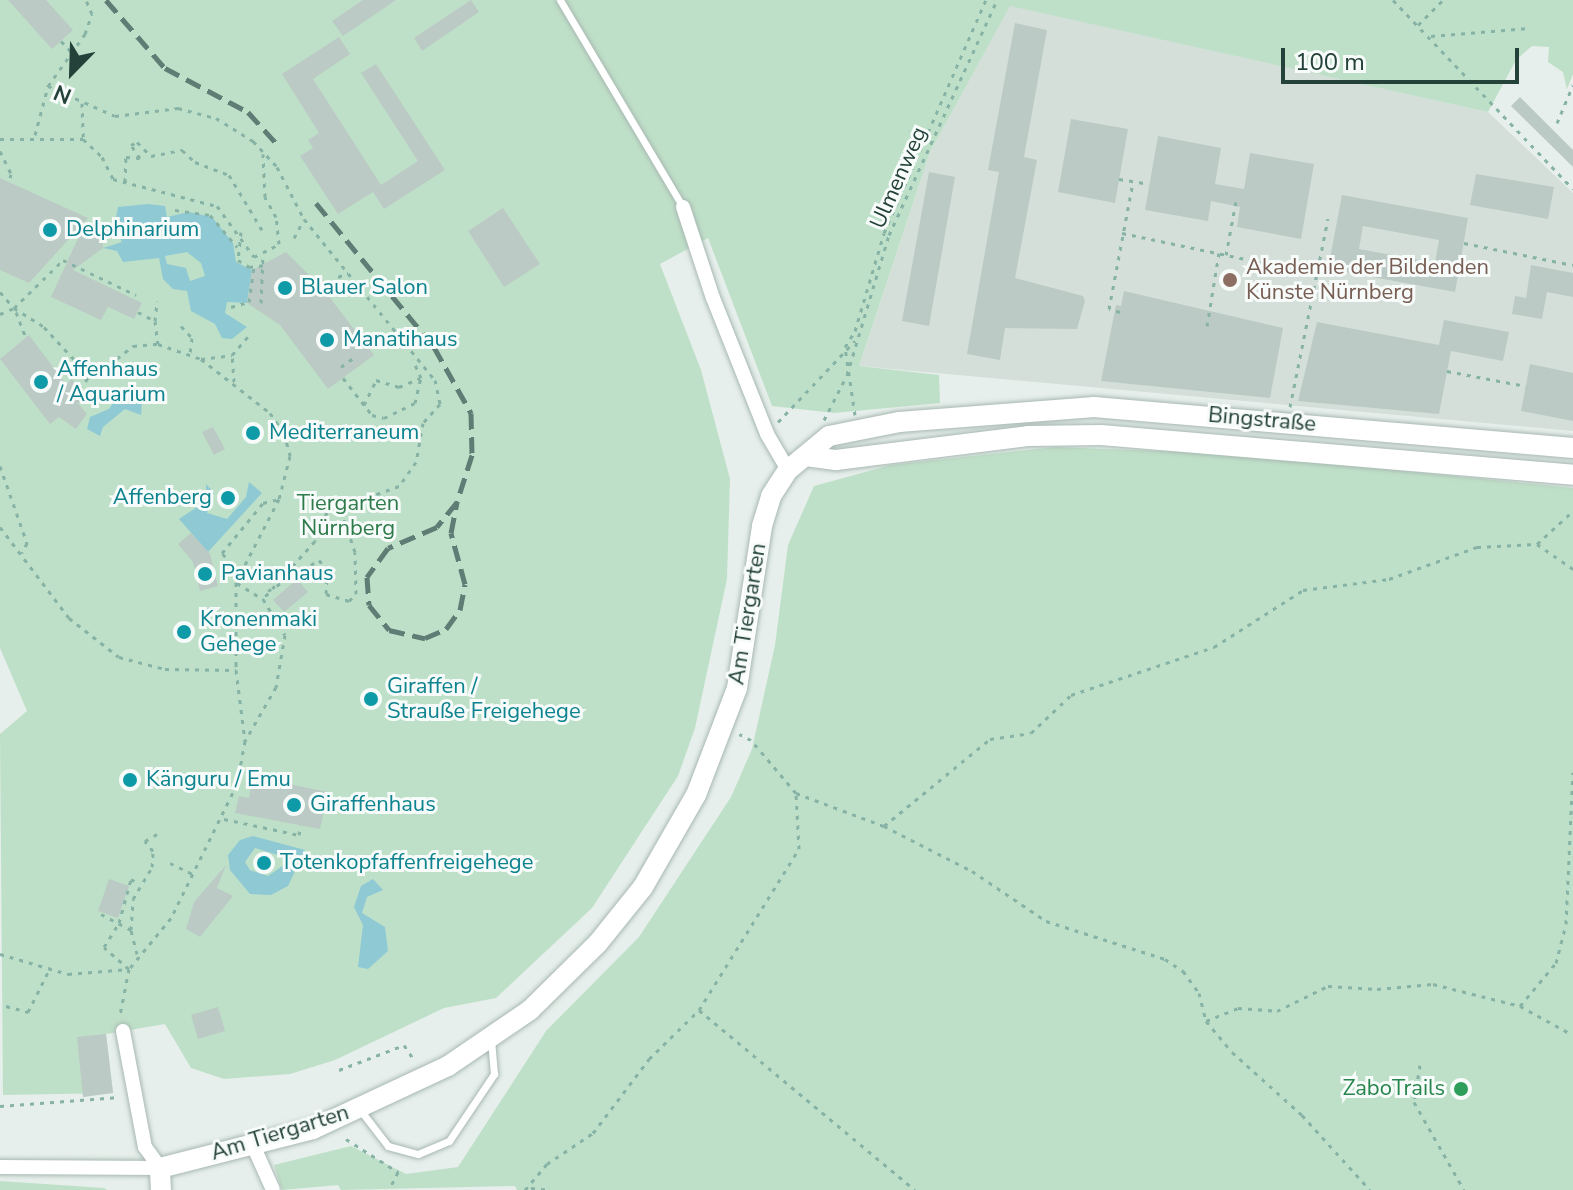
<!DOCTYPE html>
<meta charset="utf-8">
<style>
body{margin:0}
#map{position:relative;width:1573px;height:1190px;overflow:hidden;background:#e6efeb;font-family:"Nunito Sans",sans-serif}
div>[style]{position:absolute}
.built>*{inset:0;background:#d4dfda}
.green>*{inset:0;background:#bfe0c8}
.water>*{inset:0;background:#8ec9d4}
.building>*{inset:0;background:#bbcac4}
.path>*{height:3px;margin-top:-1.5px;transform-origin:0;background:repeating-linear-gradient(90deg,#86b3a5 0 4px,transparent 0 10px)}
.roads{filter:drop-shadow(0 0 2px #a8b8b2) drop-shadow(0 0 2px #a8b8b2)}
.lane>*{height:7px;margin:-3.5px;padding:0 3.5px;transform-origin:3.5px;border-radius:3.5px;background:#fff}
.street>*{height:14px;margin:-7px;padding:0 7px;transform-origin:7px;border-radius:7px;background:#fff}
.secondary>*{height:20px;margin:-10px;padding:0 10px;transform-origin:10px;border-radius:10px;background:#fff}
.rail>*{height:5px;margin-top:-2.5px;transform-origin:0;background:repeating-linear-gradient(90deg,#5f7d75 0 16px,transparent 0 24px)}
.dots>*{width:22px;height:22px;translate:-50% -50%;box-sizing:border-box;border:4px solid #f7fbf9;border-radius:50%}
span{translate:-50% -50%;white-space:nowrap;text-align:center;line-height:1.15;-webkit-text-stroke:6px #f7fbf9;paint-order:stroke}
.street-label{font-size:22px;color:#24423a}
.culture-label{font-size:22px;color:#0d838f}
.left{translate:0 -50%;text-align:left}
.right{translate:-100% -50%;text-align:right}
.education-label{font-size:22px;color:#785e54}
.park-label{font-size:22px;color:#2d7a4b}
.leisure-label{font-size:22px;color:#27864d}
.north{position:absolute;left:32px;top:32px;width:80px;height:80px;-webkit-text-stroke:6px #f7fbf9;paint-order:stroke;rotate:203deg;font-size:22px;font-weight:700;line-height:32px;text-align:center;color:#24423a}
.north::after{content:'';display:block;margin:auto;width:28px;height:36px;background:#24423a;clip-path:polygon(50% 0,100% 100%,50% 72%,0 100%)}
.scale{position:absolute;left:1281px;top:48px;width:238px;height:36px;box-sizing:border-box;border:4px solid #24423a;border-top:0;padding-left:10px;font-size:24px;line-height:28px;white-space:nowrap;color:#24423a;-webkit-text-stroke:6px #f7fbf9;paint-order:stroke}
</style>
<div id="map">
<div class="built">
<div style="clip-path:polygon(1010px 5px,1488px 112px,1573px 193px,1573px 431px,859px 366px,930px 152px)"></div>
</div>
<div class="green">
<div style="clip-path:polygon(0 0,1573px 0,1573px 74px,1567px 89px,1563px 72px,1548px 62px,1549px 47px,1532px 46px,1516px 60px,1488px 112px,1010px 6px,930px 152px,859px 366px,939px 375px,940px 403px,834px 413px,772px 406px,708px 238px,660px 264px,701px 370px,730px 479px,727px 579px,695px 728px,678px 776px,592px 908px,496px 998px,444px 1008px,335px 1060px,290px 1074px,224px 1079px,191px 1068px,165px 1024px,106px 1034px,113px 1093px,3px 1095px,0 734px,27px 711px,0 648px)"></div>
<div style="clip-path:polygon(1055px 447px,1234px 454px,1573px 488px,1573px 1190px,517px 1190px,515px 1186px,341px 1190px,338px 1185px,282px 1190px,274px 1165px,351px 1146px,406px 1174px,458px 1167px,546px 1031px,639px 937px,731px 797px,752px 749px,775px 645px,788px 545px,814px 486px,891px 465px)"></div>
<div style="clip-path:polygon(0 1181px,104px 1188px,107px 1190px,0 1190px)"></div>
</div>
<div class="water">
<div style="clip-path:polygon(evenodd,148px 204px,165px 206px,167px 217px,189px 212px,212px 217px,233px 243px,236px 262px,252px 270px,247px 303px,227px 302px,225px 313px,247px 327px,232px 339px,222px 338px,215px 324px,191px 311px,187px 291px,173px 289px,163px 279px,159px 258px,123px 262px,117px 251px,103px 248px,122px 242px,116px 232px,104px 237px,102px 233px,114px 227px,118px 207px,148px 204px,187px 252px,201px 263px,205px 276px,190px 281px,186px 268px,167px 264px,165px 256px,187px 252px)"></div>
<div style="clip-path:polygon(123px 389px,142px 402px,141px 415px,125px 409px,103px 427px,100px 436px,87px 429px,90px 417px,109px 409px)"></div>
<div style="clip-path:polygon(249px 482px,262px 493px,208px 552px,179px 519px,206px 501px,206px 484px,214px 493px,207px 513px,227px 519px,246px 497px)"></div>
<div style="clip-path:polygon(evenodd,253px 836px,305px 850px,288px 886px,271px 895px,250px 894px,230px 870px,228px 855px,240px 840px,253px 836px,255px 848px,284px 857px,284px 865px,268px 876px,250px 870px,245px 862px,255px 848px)"></div>
<div style="clip-path:polygon(373px 879px,383px 890px,367px 897px,362px 913px,385px 927px,388px 951px,368px 969px,358px 967px,363px 925px,354px 907px,361px 886px)"></div>
</div>
<div class="building">
<div style="clip-path:polygon(8px 0,46px 0,73px 30px,52px 49px)"></div>
<div style="clip-path:polygon(363px 0,396px 0,343px 36px,332px 21px)"></div>
<div style="clip-path:polygon(471px 0,479px 12px,422px 51px,414px 38px)"></div>
<div style="clip-path:polygon(1015px 23px,1047px 30px,1024px 157px,1037px 160px,1015px 278px,1083px 296px,1085px 301px,1077px 329px,1005px 328px,1000px 360px,967px 354px,999px 172px,988px 170px)"></div>
<div style="clip-path:polygon(339px 37px,350px 54px,313px 79px,381px 185px,418px 161px,361px 73px,376px 64px,445px 170px,384px 209px,373px 192px,338px 214px,300px 156px,313px 148px,308px 140px,319px 133px,282px 74px)"></div>
<div style="clip-path:polygon(1520px 97px,1573px 150px,1573px 167px,1511px 106px)"></div>
<div style="clip-path:polygon(1071px 119px,1128px 129px,1115px 203px,1058px 192px)"></div>
<div style="clip-path:polygon(1158px 136px,1221px 148px,1215px 184px,1244px 189px,1250px 153px,1314px 164px,1301px 239px,1237px 227px,1240px 207px,1211px 201px,1208px 221px,1145px 210px)"></div>
<div style="clip-path:polygon(929px 172px,955px 177px,929px 326px,902px 321px)"></div>
<div style="clip-path:polygon(1476px 174px,1554px 187px,1548px 219px,1470px 205px)"></div>
<div style="clip-path:polygon(0 178px,88px 218px,29px 283px,0 270px)"></div>
<div style="clip-path:polygon(evenodd,1342px 195px,1468px 218px,1455px 292px,1328px 269px,1342px 195px,1363px 226px,1439px 240px,1435px 263px,1359px 249px,1363px 226px)"></div>
<div style="clip-path:polygon(503px 208px,540px 264px,504px 287px,468px 231px)"></div>
<div style="clip-path:polygon(85px 223px,102px 233px,103px 248px,73px 270px,142px 303px,134px 319px,108px 307px,101px 320px,51px 297px)"></div>
<div style="clip-path:polygon(286px 252px,324px 290px,374px 355px,328px 389px,280px 325px,247px 303px,252px 270px)"></div>
<div style="clip-path:polygon(1531px 265px,1573px 273px,1573px 297px,1547px 292px,1542px 319px,1512px 314px,1515px 296px,1526px 298px)"></div>
<div style="clip-path:polygon(1124px 291px,1283px 328px,1270px 398px,1101px 381px,1116px 305px,1121px 306px)"></div>
<div style="clip-path:polygon(1444px 320px,1509px 332px,1503px 361px,1451px 351px,1439px 414px,1298px 401px,1317px 322px,1439px 345px)"></div>
<div style="clip-path:polygon(29px 335px,66px 384px,72px 379px,85px 397px,78px 403px,87px 414px,76px 429px,59px 417px,50px 424px,0 359px)"></div>
<div style="clip-path:polygon(1530px 364px,1573px 373px,1573px 421px,1521px 411px)"></div>
<div style="clip-path:polygon(213px 427px,225px 449px,214px 455px,202px 432px)"></div>
<div style="clip-path:polygon(191px 533px,210px 554px,218px 586px,200px 591px,193px 562px,178px 544px)"></div>
<div style="clip-path:polygon(297px 579px,308px 592px,284px 612px,273px 600px)"></div>
<div style="clip-path:polygon(269px 780px,328px 792px,320px 829px,235px 813px,239px 796px,249px 798px,252px 781px)"></div>
<div style="clip-path:polygon(226px 865px,217px 888px,233px 896px,200px 937px,186px 929px,194px 902px)"></div>
<div style="clip-path:polygon(109px 879px,129px 886px,118px 918px,98px 911px)"></div>
<div style="clip-path:polygon(218px 1007px,225px 1031px,198px 1039px,191px 1015px)"></div>
<div style="clip-path:polygon(106px 1034px,113px 1093px,83px 1097px,77px 1037px)"></div>
</div>
<div class="path">
<div style="left:1393px;top:0;width:261px;rotate:46.4deg"></div>
<div style="left:1418px;top:25px;width:35px;rotate:-45deg"></div>
<div style="left:1431px;top:36px;width:100px;rotate:-4.6deg"></div>
<div style="left:61px;top:41px;width:16px;rotate:47deg"></div>
<div style="left:48px;top:86px;width:73px;rotate:24.1deg"></div>
<div style="left:115px;top:116px;width:64px;rotate:-7.2deg"></div>
<div style="left:178px;top:108px;width:39px;rotate:15deg"></div>
<div style="left:216px;top:118px;width:44px;rotate:31.9deg"></div>
<div style="left:253px;top:141px;width:35px;rotate:47deg"></div>
<div style="left:277px;top:167px;width:59px;rotate:62.6deg"></div>
<div style="left:304px;top:219px;width:208px;rotate:50.9deg"></div>
<div style="left:435px;top:380px;width:25px;rotate:78deg"></div>
<div style="left:440px;top:404px;width:25px;rotate:132deg"></div>
<div style="left:423px;top:423px;width:40px;rotate:100deg"></div>
<div style="left:416px;top:462px;width:29px;rotate:125deg"></div>
<div style="left:399px;top:486px;width:77px;rotate:160.1deg"></div>
<div style="left:327px;top:512px;width:31px;rotate:112deg"></div>
<div style="left:315px;top:541px;width:78px;rotate:131.9deg"></div>
<div style="left:82px;top:103px;width:36px;rotate:88deg"></div>
<div style="left:1557px;top:123px;width:41px;rotate:-67.2deg"></div>
<div style="left:35px;top:135px;width:51px;rotate:-75.1deg"></div>
<div style="left:48px;top:86px;width:64px;rotate:-54.6deg"></div>
<div style="left:85px;top:34px;width:21px;rotate:-71deg"></div>
<div style="left:92px;top:14px;width:15px;rotate:-113deg"></div>
<div style="left:0;top:139px;width:83px"></div>
<div style="left:83px;top:139px;width:26px;rotate:43deg"></div>
<div style="left:102px;top:157px;width:25px;rotate:63deg"></div>
<div style="left:113px;top:179px;width:107px;rotate:14.6deg"></div>
<div style="left:217px;top:206px;width:63px;rotate:54deg"></div>
<div style="left:254px;top:257px;width:28px;rotate:-27deg"></div>
<div style="left:279px;top:244px;width:27px;rotate:-96deg"></div>
<div style="left:276px;top:217px;width:23px;rotate:-119deg"></div>
<div style="left:265px;top:197px;width:43px;rotate:-92.7deg"></div>
<div style="left:0;top:151px;width:25px;rotate:64deg"></div>
<div style="left:11px;top:174px;width:8px;rotate:104deg"></div>
<div style="left:1119px;top:179px;width:30px;rotate:9deg"></div>
<div style="left:125px;top:182px;width:25px;rotate:-88deg"></div>
<div style="left:126px;top:157px;width:14px;rotate:4deg"></div>
<div style="left:140px;top:158px;width:16px;rotate:-125deg"></div>
<div style="left:131px;top:145px;width:7px;rotate:-27deg"></div>
<div style="left:137px;top:142px;width:20px;rotate:45deg"></div>
<div style="left:151px;top:156px;width:32px;rotate:-11deg"></div>
<div style="left:182px;top:150px;width:18px;rotate:43deg"></div>
<div style="left:195px;top:162px;width:36px;rotate:21deg"></div>
<div style="left:229px;top:175px;width:64px;rotate:59deg"></div>
<div style="left:175px;top:210px;width:35px;rotate:8deg"></div>
<div style="left:210px;top:215px;width:42px;rotate:49.8deg"></div>
<div style="left:241px;top:232px;width:28px;rotate:96deg"></div>
<div style="left:238px;top:260px;width:13px;rotate:32deg"></div>
<div style="left:249px;top:267px;width:17px;rotate:-7deg"></div>
<div style="left:1122px;top:233px;width:199px;rotate:11.9deg"></div>
<div style="left:294px;top:238px;width:21px;rotate:-62deg"></div>
<div style="left:1464px;top:243px;width:111px;rotate:11.4deg"></div>
<div style="left:1226px;top:255px;width:55px;rotate:-79.5deg"></div>
<div style="left:338px;top:277px;width:11px;rotate:-22deg"></div>
<div style="left:0;top:292px;width:21px;rotate:49deg"></div>
<div style="left:14px;top:308px;width:36px;rotate:32deg"></div>
<div style="left:44px;top:327px;width:59px;rotate:47.1deg"></div>
<div style="left:84px;top:370px;width:17px;rotate:3deg"></div>
<div style="left:101px;top:371px;width:41px;rotate:-38deg"></div>
<div style="left:133px;top:346px;width:25px;rotate:-5deg"></div>
<div style="left:158px;top:344px;width:46px;rotate:19.2deg"></div>
<div style="left:201px;top:359px;width:88px;rotate:38deg"></div>
<div style="left:270px;top:413px;width:24px;rotate:55deg"></div>
<div style="left:284px;top:433px;width:24px;rotate:75deg"></div>
<div style="left:290px;top:456px;width:44px;rotate:104.3deg"></div>
<div style="left:279px;top:499px;width:93px;rotate:117.4deg"></div>
<div style="left:236px;top:582px;width:88px;rotate:90deg"></div>
<div style="left:236px;top:670px;width:72px;rotate:82.8deg"></div>
<div style="left:245px;top:741px;width:44px;rotate:100.5deg"></div>
<div style="left:237px;top:784px;width:149px;rotate:116.2deg"></div>
<div style="left:171px;top:918px;width:66px;rotate:129.5deg"></div>
<div style="left:129px;top:969px;width:47px;rotate:101.1deg"></div>
<div style="left:261px;top:303px;width:47px;rotate:-87.6deg"></div>
<div style="left:231px;top:307px;width:19px;rotate:-16deg"></div>
<div style="left:249px;top:302px;width:35px;rotate:-82deg"></div>
<div style="left:16px;top:312px;width:28px;rotate:69deg"></div>
<div style="left:138px;top:312px;width:19px;rotate:28deg"></div>
<div style="left:155px;top:321px;width:23px;rotate:83deg"></div>
<div style="left:1120px;top:312px;width:11px;rotate:-165deg"></div>
<div style="left:1109px;top:309px;width:129px;rotate:-79.3deg"></div>
<div style="left:0;top:314px;width:15px;rotate:-23deg"></div>
<div style="left:14px;top:308px;width:69px;rotate:-44.4deg"></div>
<div style="left:63px;top:260px;width:81px;rotate:25.6deg"></div>
<div style="left:155px;top:321px;width:20px;rotate:-84deg"></div>
<div style="left:181px;top:326px;width:16px;rotate:47deg"></div>
<div style="left:192px;top:338px;width:16px;rotate:97deg"></div>
<div style="left:1207px;top:326px;width:74px;rotate:-80.7deg"></div>
<div style="left:201px;top:359px;width:31px;rotate:-7deg"></div>
<div style="left:341px;top:367px;width:14px;rotate:-36deg"></div>
<div style="left:1447px;top:371px;width:80px;rotate:10.8deg"></div>
<div style="left:343px;top:378px;width:47px;rotate:51.9deg"></div>
<div style="left:372px;top:415px;width:12px;rotate:14deg"></div>
<div style="left:384px;top:418px;width:34px;rotate:-26deg"></div>
<div style="left:415px;top:403px;width:26px;rotate:-77deg"></div>
<div style="left:421px;top:378px;width:20px;rotate:-114deg"></div>
<div style="left:234px;top:382px;width:27px;rotate:-94deg"></div>
<div style="left:232px;top:355px;width:28px;rotate:-49deg"></div>
<div style="left:79px;top:389px;width:22px;rotate:-51deg"></div>
<div style="left:364px;top:405px;width:28px;rotate:-64deg"></div>
<div style="left:376px;top:380px;width:24px;rotate:17deg"></div>
<div style="left:399px;top:387px;width:23px;rotate:-23deg"></div>
<div style="left:1290px;top:407px;width:192px;rotate:-78.6deg"></div>
<div style="left:855px;top:415px;width:69px;rotate:-98.4deg"></div>
<div style="left:845px;top:347px;width:19px;rotate:-58deg"></div>
<div style="left:855px;top:331px;width:102px;rotate:-73.5deg"></div>
<div style="left:884px;top:233px;width:254px;rotate:-66.4deg"></div>
<div style="left:824px;top:420px;width:51px;rotate:-62.9deg"></div>
<div style="left:847px;top:375px;width:146px;rotate:-73.3deg"></div>
<div style="left:889px;top:235px;width:259px;rotate:-65.3deg"></div>
<div style="left:778px;top:422px;width:112px;rotate:-46.5deg"></div>
<div style="left:0;top:466px;width:82px;rotate:70.7deg"></div>
<div style="left:27px;top:543px;width:11px;rotate:117deg"></div>
<div style="left:0;top:527px;width:114px;rotate:52.8deg"></div>
<div style="left:69px;top:618px;width:63px;rotate:38deg"></div>
<div style="left:119px;top:657px;width:48px;rotate:14.6deg"></div>
<div style="left:165px;top:669px;width:71px;rotate:0.8deg"></div>
<div style="left:1537px;top:544px;width:44px;rotate:34.8deg"></div>
<div style="left:238px;top:572px;width:25px;rotate:-130deg"></div>
<div style="left:222px;top:553px;width:65px;rotate:-50.6deg"></div>
<div style="left:263px;top:503px;width:16px;rotate:-14deg"></div>
<div style="left:237px;top:583px;width:31px;rotate:32deg"></div>
<div style="left:263px;top:599px;width:42px;rotate:58.6deg"></div>
<div style="left:285px;top:635px;width:53px;rotate:99.8deg"></div>
<div style="left:276px;top:687px;width:62px;rotate:119.9deg"></div>
<div style="left:268px;top:591px;width:60px;rotate:-31.3deg"></div>
<div style="left:319px;top:560px;width:13px;rotate:51deg"></div>
<div style="left:327px;top:570px;width:24px;rotate:92deg"></div>
<div style="left:326px;top:594px;width:24px;rotate:17deg"></div>
<div style="left:349px;top:601px;width:10px;rotate:-45deg"></div>
<div style="left:356px;top:594px;width:42px;rotate:-91.4deg"></div>
<div style="left:355px;top:552px;width:50px;rotate:-108.8deg"></div>
<div style="left:796px;top:793px;width:94px;rotate:20.6deg"></div>
<div style="left:884px;top:826px;width:99px;rotate:27.1deg"></div>
<div style="left:972px;top:871px;width:89px;rotate:34deg"></div>
<div style="left:1046px;top:921px;width:125px;rotate:17.7deg"></div>
<div style="left:1165px;top:959px;width:22px;rotate:34deg"></div>
<div style="left:1183px;top:971px;width:27px;rotate:54deg"></div>
<div style="left:1199px;top:993px;width:29px;rotate:76deg"></div>
<div style="left:1206px;top:1021px;width:40px;rotate:50deg"></div>
<div style="left:1232px;top:1052px;width:94px;rotate:42deg"></div>
<div style="left:1302px;top:1115px;width:101px;rotate:47.8deg"></div>
<div style="left:224px;top:819px;width:77px;rotate:12deg"></div>
<div style="left:299px;top:835px;width:10px;rotate:-79deg"></div>
<div style="left:884px;top:826px;width:137px;rotate:-39.4deg"></div>
<div style="left:990px;top:739px;width:41px;rotate:-8.3deg"></div>
<div style="left:1031px;top:733px;width:55px;rotate:-43.5deg"></div>
<div style="left:1071px;top:695px;width:151px;rotate:-18.6deg"></div>
<div style="left:1214px;top:647px;width:106px;rotate:-32.6deg"></div>
<div style="left:1303px;top:590px;width:87px;rotate:-7.3deg"></div>
<div style="left:1389px;top:579px;width:94px;rotate:-20deg"></div>
<div style="left:1477px;top:547px;width:60px;rotate:-2.9deg"></div>
<div style="left:1537px;top:544px;width:49px;rotate:-42.5deg"></div>
<div style="left:170px;top:863px;width:28px;rotate:26deg"></div>
<div style="left:101px;top:914px;width:34px;rotate:28deg"></div>
<div style="left:0;top:954px;width:71px;rotate:16.4deg"></div>
<div style="left:68px;top:974px;width:61px;rotate:-4.7deg"></div>
<div style="left:137px;top:954px;width:25px;rotate:-104deg"></div>
<div style="left:131px;top:930px;width:31px;rotate:-86deg"></div>
<div style="left:133px;top:899px;width:37px;rotate:-59deg"></div>
<div style="left:152px;top:867px;width:16px;rotate:-86deg"></div>
<div style="left:153px;top:851px;width:13px;rotate:-129deg"></div>
<div style="left:145px;top:841px;width:14px;rotate:-30deg"></div>
<div style="left:129px;top:969px;width:33px;rotate:-139deg"></div>
<div style="left:104px;top:947px;width:28px;rotate:-58deg"></div>
<div style="left:119px;top:923px;width:46px;rotate:-74.7deg"></div>
<div style="left:131px;top:879px;width:8px;rotate:30deg"></div>
<div style="left:6px;top:1006px;width:23px;rotate:15deg"></div>
<div style="left:28px;top:1012px;width:47px;rotate:-63.4deg"></div>
<div style="left:1520px;top:1006px;width:60px;rotate:28.7deg"></div>
<div style="left:699px;top:1010px;width:281px;rotate:39.8deg"></div>
<div style="left:1206px;top:1021px;width:35px;rotate:-22deg"></div>
<div style="left:1238px;top:1008px;width:39px;rotate:4deg"></div>
<div style="left:1277px;top:1011px;width:57px;rotate:-26.1deg"></div>
<div style="left:1328px;top:986px;width:49px;rotate:3.5deg"></div>
<div style="left:1377px;top:989px;width:56px;rotate:-5.1deg"></div>
<div style="left:1433px;top:984px;width:90px;rotate:14.2deg"></div>
<div style="left:1520px;top:1006px;width:56px;rotate:-50.1deg"></div>
<div style="left:1556px;top:963px;width:40px;rotate:-75.6deg"></div>
<div style="left:1566px;top:924px;width:152px;rotate:-87.4deg"></div>
<div style="left:1420px;top:1065px;width:37px;rotate:99deg"></div>
<div style="left:1414px;top:1102px;width:101px;rotate:60.4deg"></div>
<div style="left:339px;top:1070px;width:70px;rotate:-21deg"></div>
<div style="left:404px;top:1045px;width:18px;rotate:56deg"></div>
<div style="left:0;top:1106px;width:120px;rotate:-4.3deg"></div>
<div style="left:346px;top:1139px;width:62px;rotate:32.4deg"></div>
<div style="left:398px;top:1172px;width:20px;rotate:117deg"></div>
<div style="left:531px;top:1188px;width:20px;rotate:6deg"></div>
<div style="left:525px;top:1190px;width:34px;rotate:-50deg"></div>
<div style="left:547px;top:1164px;width:55px;rotate:-34deg"></div>
<div style="left:593px;top:1133px;width:93px;rotate:-52.9deg"></div>
<div style="left:649px;top:1059px;width:70px;rotate:-44.4deg"></div>
<div style="left:699px;top:1010px;width:190px;rotate:-58.2deg"></div>
<div style="left:799px;top:849px;width:56px;rotate:-93.1deg"></div>
<div style="left:796px;top:793px;width:70px;rotate:-130.3deg"></div>
<div style="left:751px;top:740px;width:13px;rotate:-153deg"></div>
</div>
<div class="roads">
<div class="lane">
<div style="left:560px;top:0;width:241px;rotate:59.3deg"></div>
<div style="left:361px;top:1111px;width:44px;rotate:52.4deg"></div>
<div style="left:388px;top:1146px;width:31px;rotate:15deg"></div>
<div style="left:418px;top:1154px;width:34px;rotate:-23deg"></div>
<div style="left:449px;top:1141px;width:81px;rotate:-56.1deg"></div>
<div style="left:494px;top:1074px;width:34px;rotate:-95deg"></div>
</div>
<div class="street">
<div style="left:683px;top:207px;width:96px;rotate:71.8deg"></div>
<div style="left:713px;top:298px;width:146px;rotate:68.3deg"></div>
<div style="left:767px;top:434px;width:42px;rotate:59.7deg"></div>
<div style="left:123px;top:1031px;width:118px;rotate:79.3deg"></div>
<div style="left:145px;top:1147px;width:26px;rotate:54deg"></div>
<div style="left:252px;top:1143px;width:51px;rotate:65.9deg"></div>
<div style="left:0;top:1167px;width:160px;rotate:0.4deg"></div>
</div>
<div class="secondary">
<div style="left:806px;top:456px;width:30px;rotate:8deg"></div>
<div style="left:836px;top:460px;width:193px;rotate:-7.1deg"></div>
<div style="left:1028px;top:436px;width:73px;rotate:-0.8deg"></div>
<div style="left:1101px;top:435px;width:474px;rotate:4.8deg"></div>
<div style="left:161px;top:1190px;width:22px;rotate:-93deg"></div>
<div style="left:160px;top:1168px;width:158px;rotate:-14.3deg"></div>
<div style="left:313px;top:1129px;width:149px;rotate:-25deg"></div>
<div style="left:448px;top:1066px;width:99px;rotate:-34.3deg"></div>
<div style="left:530px;top:1010px;width:95px;rotate:-44.6deg"></div>
<div style="left:598px;top:943px;width:72px;rotate:-51.2deg"></div>
<div style="left:643px;top:887px;width:106px;rotate:-60.1deg"></div>
<div style="left:696px;top:795px;width:115px;rotate:-69deg"></div>
<div style="left:737px;top:688px;width:164px;rotate:-81.2deg"></div>
<div style="left:762px;top:526px;width:31px;rotate:-73deg"></div>
<div style="left:771px;top:496px;width:31px;rotate:-57deg"></div>
<div style="left:788px;top:470px;width:53px;rotate:-39.7deg"></div>
<div style="left:829px;top:436px;width:71px;rotate:-11.3deg"></div>
<div style="left:899px;top:422px;width:196px;rotate:-4.4deg"></div>
<div style="left:1094px;top:407px;width:481px;rotate:4.9deg"></div>
</div>
</div>
<div class="rail">
<div style="left:106px;top:0;width:90px;rotate:49.1deg"></div>
<div style="left:165px;top:68px;width:94px;rotate:27.9deg"></div>
<div style="left:248px;top:112px;width:42px;rotate:47.9deg"></div>
<div style="left:316px;top:203px;width:186px;rotate:50.7deg"></div>
<div style="left:434px;top:347px;width:76px;rotate:60.7deg"></div>
<div style="left:471px;top:413px;width:42px;rotate:88.6deg"></div>
<div style="left:472px;top:455px;width:49px;rotate:107.7deg"></div>
<div style="left:457px;top:502px;width:32px;rotate:129deg"></div>
<div style="left:437px;top:527px;width:53px;rotate:156.8deg"></div>
<div style="left:388px;top:548px;width:36px;rotate:126deg"></div>
<div style="left:367px;top:577px;width:28px;rotate:86deg"></div>
<div style="left:369px;top:605px;width:32px;rotate:51deg"></div>
<div style="left:389px;top:630px;width:37px;rotate:13deg"></div>
<div style="left:425px;top:638px;width:23px;rotate:-23deg"></div>
<div style="left:446px;top:629px;width:24px;rotate:-54deg"></div>
<div style="left:460px;top:610px;width:26px;rotate:-79deg"></div>
<div style="left:465px;top:584px;width:53px;rotate:-105.4deg"></div>
<div style="left:451px;top:533px;width:32px;rotate:-79deg"></div>
</div>
<div class="dots">
<div style="left:50px;top:230px;background:#0f9aa8"></div>
<div style="left:1230px;top:280px;background:#8d6e63"></div>
<div style="left:285px;top:288px;background:#0f9aa8"></div>
<div style="left:327px;top:340px;background:#0f9aa8"></div>
<div style="left:41px;top:382px;background:#0f9aa8"></div>
<div style="left:253px;top:433px;background:#0f9aa8"></div>
<div style="left:228px;top:498px;background:#0f9aa8"></div>
<div style="left:205px;top:574px;background:#0f9aa8"></div>
<div style="left:184px;top:632px;background:#0f9aa8"></div>
<div style="left:371px;top:699px;background:#0f9aa8"></div>
<div style="left:130px;top:780px;background:#0f9aa8"></div>
<div style="left:294px;top:805px;background:#0f9aa8"></div>
<div style="left:264px;top:863px;background:#0f9aa8"></div>
<div style="left:1461px;top:1089px;background:#2e9e5b"></div>
</div>
<div class="street-label">
<span style="left:899px;top:178px;rotate:-66deg">Ulmenweg</span>
<span style="left:1262px;top:420px;rotate:5deg">Bingstraße</span>
<span style="left:748px;top:614px;rotate:-81deg">Am Tiergarten</span>
<span style="left:280px;top:1133px;rotate:-17deg">Am Tiergarten</span>
</div>
<div class="culture-label">
<span class="left" style="left:66px;top:230px">Delphinarium</span>
<span class="left" style="left:301px;top:288px">Blauer Salon</span>
<span class="left" style="left:343px;top:340px">Manatihaus</span>
<span class="left" style="left:57px;top:382px">Affenhaus<br>/ Aquarium</span>
<span class="left" style="left:269px;top:433px">Mediterraneum</span>
<span class="right" style="left:212px;top:498px">Affenberg</span>
<span class="left" style="left:221px;top:574px">Pavianhaus</span>
<span class="left" style="left:200px;top:632px">Kronenmaki<br>Gehege</span>
<span class="left" style="left:387px;top:699px">Giraffen /<br>Strauße Freigehege</span>
<span class="left" style="left:146px;top:780px">Känguru / Emu</span>
<span class="left" style="left:310px;top:805px">Giraffenhaus</span>
<span class="left" style="left:280px;top:863px">Totenkopfaffenfreigehege</span>
</div>
<div class="education-label">
<span class="left" style="left:1246px;top:280px">Akademie der Bildenden<br>Künste Nürnberg</span>
</div>
<div class="park-label">
<span style="left:348px;top:516px">Tiergarten<br>Nürnberg</span>
</div>
<div class="leisure-label">
<span class="right" style="left:1445px;top:1089px">ZaboTrails</span>
</div>
<div class="north">N</div>
<div class="scale">100 m</div>
</div>
